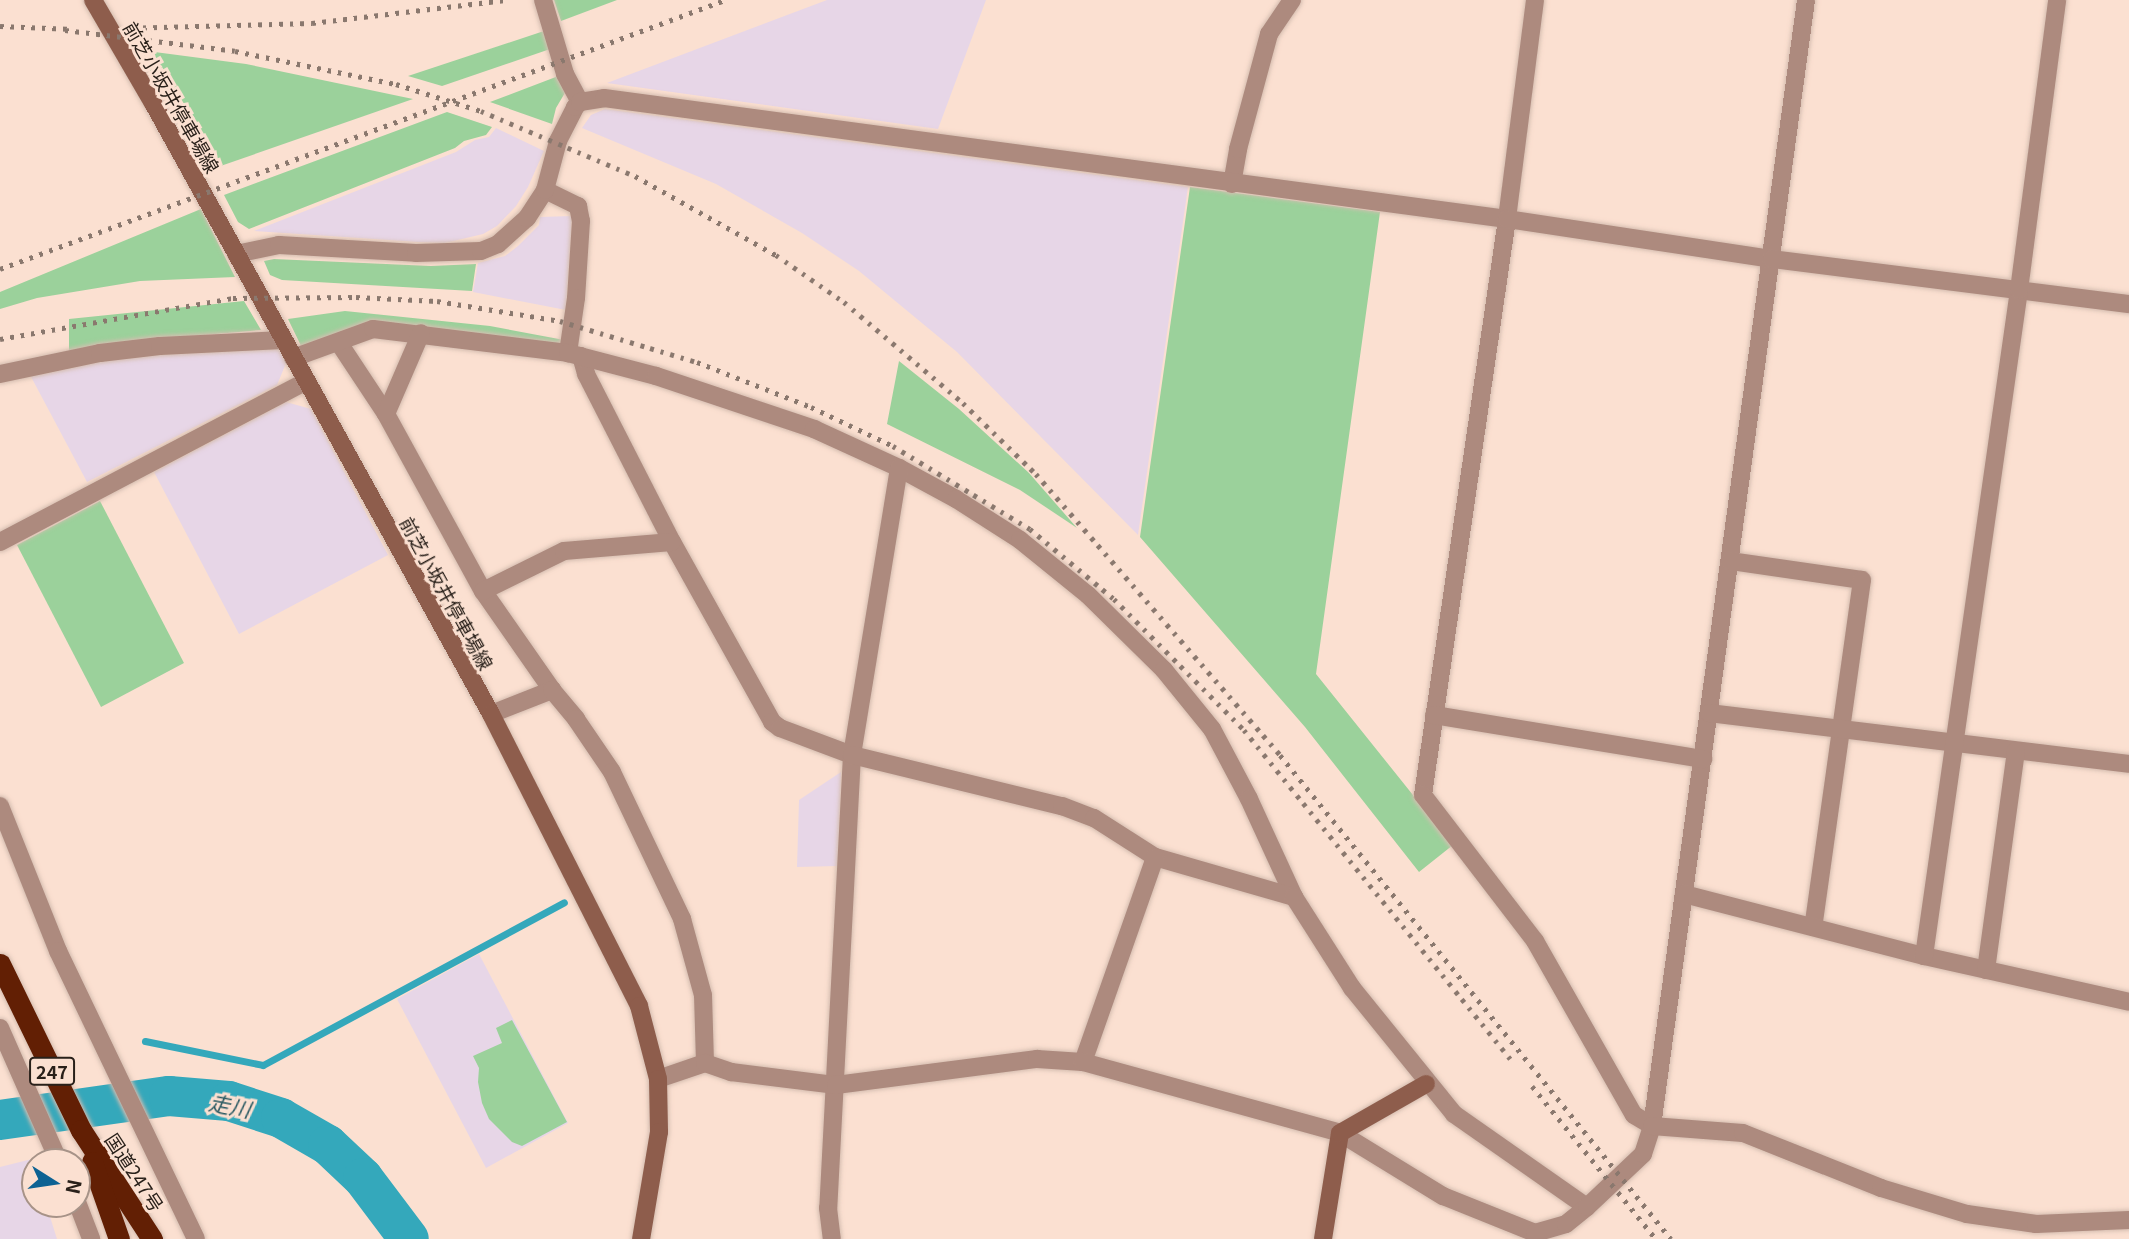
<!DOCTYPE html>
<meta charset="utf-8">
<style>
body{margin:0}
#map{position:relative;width:2129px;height:1239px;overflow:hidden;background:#fbe0d1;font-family:Georgia,"Noto Sans JP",serif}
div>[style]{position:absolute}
.industrial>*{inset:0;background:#e7d6e7}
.green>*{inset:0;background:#9bd19b}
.stream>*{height:7px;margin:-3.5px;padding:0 3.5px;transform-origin:3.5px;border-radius:3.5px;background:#34a8bb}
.river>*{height:40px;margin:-20px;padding:0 20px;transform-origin:20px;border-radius:20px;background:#34a8bb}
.roads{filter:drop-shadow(0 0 2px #d5bdb0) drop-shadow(0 0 2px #d5bdb0)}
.street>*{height:18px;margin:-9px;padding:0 9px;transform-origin:9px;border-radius:9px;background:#ad8a7e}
.secondary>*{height:18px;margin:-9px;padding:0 9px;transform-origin:9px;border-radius:9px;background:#8e5d4c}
.highway>*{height:21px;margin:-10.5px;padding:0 10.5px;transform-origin:10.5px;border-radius:10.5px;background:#621f04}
.rail>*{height:5px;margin-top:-2.5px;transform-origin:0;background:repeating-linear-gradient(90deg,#8a786e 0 3.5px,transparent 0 10.5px)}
span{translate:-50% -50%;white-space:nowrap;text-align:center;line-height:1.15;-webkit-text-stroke:6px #fbe0d1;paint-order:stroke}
.shield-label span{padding:2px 5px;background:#fbe0d1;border:2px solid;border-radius:5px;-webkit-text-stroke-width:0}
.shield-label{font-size:18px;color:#29201a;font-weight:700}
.street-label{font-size:19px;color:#29201a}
.water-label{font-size:21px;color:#285861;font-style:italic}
.north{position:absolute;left:21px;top:1148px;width:70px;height:70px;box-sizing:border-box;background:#fbe0d1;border:2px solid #a79388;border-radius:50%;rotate:102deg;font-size:19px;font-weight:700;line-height:28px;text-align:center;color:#29201a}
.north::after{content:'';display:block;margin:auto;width:24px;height:32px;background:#0d6293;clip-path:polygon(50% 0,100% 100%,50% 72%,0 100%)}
</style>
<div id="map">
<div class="industrial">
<div style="clip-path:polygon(827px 0,986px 0,938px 129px,607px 83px)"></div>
<div style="clip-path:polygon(605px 109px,1188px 187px,1138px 535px,957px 352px,859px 271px,802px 233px,716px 184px,582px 128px,591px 115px)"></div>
<div style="clip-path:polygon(496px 128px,544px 151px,528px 187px,516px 206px,497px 226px,483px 234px,445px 243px,418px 242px,254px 231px,456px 152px,475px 140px,489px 137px)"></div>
<div style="clip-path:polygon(572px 216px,566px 310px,473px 292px,478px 263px,505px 256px,518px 246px,539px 225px,540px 217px)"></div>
<div style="clip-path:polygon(278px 344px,287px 361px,277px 385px,87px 482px,29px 373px,106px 357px)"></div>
<div style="clip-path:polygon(286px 402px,311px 409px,388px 555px,239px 634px,154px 472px)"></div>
<div style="clip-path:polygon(841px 772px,838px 866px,797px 867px,799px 800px)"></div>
<div style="clip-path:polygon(479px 954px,568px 1123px,486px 1168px,397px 999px)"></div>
<div style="clip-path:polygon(32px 1159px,35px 1204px,46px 1204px,57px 1239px,0 1239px,0 1167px)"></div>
</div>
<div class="green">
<div style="clip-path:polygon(554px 0,617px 0,561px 21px)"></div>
<div style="clip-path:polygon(550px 29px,556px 47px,442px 86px,408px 76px)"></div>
<div style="clip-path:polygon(147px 51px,246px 64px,413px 99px,209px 170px,143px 58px)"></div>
<div style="clip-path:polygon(561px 75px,566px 91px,556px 108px,552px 124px,490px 102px)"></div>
<div style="clip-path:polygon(447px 112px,492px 127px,486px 135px,464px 141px,455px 148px,249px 229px,238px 222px,224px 195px)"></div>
<div style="clip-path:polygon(1190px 187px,1380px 212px,1316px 674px,1453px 845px,1419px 872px,1305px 727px,1140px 537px)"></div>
<div style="clip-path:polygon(201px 209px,235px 277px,140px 281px,37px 298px,0 309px,0 292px)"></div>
<div style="clip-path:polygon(274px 259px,431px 266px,476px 264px,472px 291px,282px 280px,270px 275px,264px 261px)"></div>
<div style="clip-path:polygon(244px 301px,261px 330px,158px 339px,69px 352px,69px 319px)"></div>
<div style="clip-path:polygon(345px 311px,490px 326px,564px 340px,564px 348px,369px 324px,301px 346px,288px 319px)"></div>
<div style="clip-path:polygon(899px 361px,959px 409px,1029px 473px,1077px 528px,1020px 490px,887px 424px)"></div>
<div style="clip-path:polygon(100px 501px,184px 663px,101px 707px,17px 545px)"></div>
<div style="clip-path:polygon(512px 1020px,567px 1122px,522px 1146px,512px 1142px,489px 1119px,482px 1103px,478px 1082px,479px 1068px,473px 1056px,502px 1043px,496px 1028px)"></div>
</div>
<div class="stream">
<div style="left:145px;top:1041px;width:120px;rotate:11.5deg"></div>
<div style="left:263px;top:1065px;width:342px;rotate:-28.4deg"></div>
</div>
<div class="river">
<div style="left:0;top:1120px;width:171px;rotate:-8.1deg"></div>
<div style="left:169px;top:1096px;width:60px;rotate:4.8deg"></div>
<div style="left:229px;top:1101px;width:55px;rotate:18.1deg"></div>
<div style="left:281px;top:1118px;width:54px;rotate:29.9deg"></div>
<div style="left:328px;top:1145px;width:48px;rotate:43.3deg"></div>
<div style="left:363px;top:1178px;width:76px;rotate:53deg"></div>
</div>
<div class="roads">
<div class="street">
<div style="left:543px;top:0;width:77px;rotate:73.4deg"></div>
<div style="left:565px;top:74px;width:32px;rotate:62deg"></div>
<div style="left:1535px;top:0;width:221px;rotate:97.3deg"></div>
<div style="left:1507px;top:219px;width:582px;rotate:98.3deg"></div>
<div style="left:1423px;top:795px;width:184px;rotate:52.5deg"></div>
<div style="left:1535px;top:941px;width:200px;rotate:60.4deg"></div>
<div style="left:1634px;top:1115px;width:21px;rotate:31deg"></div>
<div style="left:1652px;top:1126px;width:1136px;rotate:-82.21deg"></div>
<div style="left:1232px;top:184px;width:36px;rotate:-80deg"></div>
<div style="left:1238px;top:149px;width:119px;rotate:-74.9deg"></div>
<div style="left:1269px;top:34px;width:41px;rotate:-55.9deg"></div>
<div style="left:545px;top:190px;width:37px;rotate:26deg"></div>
<div style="left:578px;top:206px;width:15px;rotate:79deg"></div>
<div style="left:581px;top:221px;width:77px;rotate:93.7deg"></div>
<div style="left:576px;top:298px;width:56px;rotate:98.3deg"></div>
<div style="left:236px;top:254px;width:44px;rotate:-11.8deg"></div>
<div style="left:279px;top:245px;width:137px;rotate:3.3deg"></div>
<div style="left:416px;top:253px;width:65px;rotate:-1.8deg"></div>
<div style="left:481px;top:251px;width:18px;rotate:-22deg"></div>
<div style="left:498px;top:244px;width:39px;rotate:-42deg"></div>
<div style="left:527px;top:218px;width:33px;rotate:-57deg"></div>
<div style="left:545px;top:190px;width:51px;rotate:-75.1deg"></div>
<div style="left:558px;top:141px;width:38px;rotate:-63deg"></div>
<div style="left:575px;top:107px;width:7px;rotate:-45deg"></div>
<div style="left:580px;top:102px;width:24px;rotate:-9deg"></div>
<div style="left:604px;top:98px;width:911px;rotate:7.63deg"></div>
<div style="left:1507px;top:219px;width:268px;rotate:8.6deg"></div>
<div style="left:1772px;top:259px;width:360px;rotate:7.2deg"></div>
<div style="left:339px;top:343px;width:85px;rotate:56.5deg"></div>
<div style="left:386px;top:414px;width:202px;rotate:61.3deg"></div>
<div style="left:483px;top:591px;width:121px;rotate:55.1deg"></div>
<div style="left:581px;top:356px;width:19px;rotate:74deg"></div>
<div style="left:586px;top:374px;width:189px;rotate:62.9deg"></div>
<div style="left:672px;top:542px;width:206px;rotate:60.9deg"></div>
<div style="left:772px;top:722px;width:10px;rotate:37deg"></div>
<div style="left:780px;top:728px;width:77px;rotate:20.6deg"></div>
<div style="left:852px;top:755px;width:454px;rotate:93deg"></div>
<div style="left:828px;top:1208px;width:31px;rotate:83deg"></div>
<div style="left:293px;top:358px;width:85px;rotate:-19.9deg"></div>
<div style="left:373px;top:329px;width:196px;rotate:7deg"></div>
<div style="left:568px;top:353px;width:91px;rotate:14.6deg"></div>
<div style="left:656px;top:376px;width:167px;rotate:18.5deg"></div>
<div style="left:814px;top:429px;width:94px;rotate:24.6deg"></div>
<div style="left:899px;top:468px;width:65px;rotate:28.5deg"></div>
<div style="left:956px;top:499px;width:76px;rotate:32.6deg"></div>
<div style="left:1020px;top:540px;width:87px;rotate:39deg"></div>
<div style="left:1088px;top:595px;width:107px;rotate:44.6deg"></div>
<div style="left:1164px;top:670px;width:76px;rotate:50.9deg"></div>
<div style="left:1212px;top:729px;width:79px;rotate:62.1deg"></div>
<div style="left:1249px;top:799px;width:108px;rotate:65.3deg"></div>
<div style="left:0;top:374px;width:102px;rotate:-11.9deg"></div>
<div style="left:100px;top:353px;width:60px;rotate:-6.7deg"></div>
<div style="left:160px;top:346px;width:123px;rotate:-2.8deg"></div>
<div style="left:386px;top:414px;width:88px;rotate:-66.6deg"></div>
<div style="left:899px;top:468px;width:291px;rotate:99.3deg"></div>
<div style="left:852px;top:755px;width:216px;rotate:13.7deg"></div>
<div style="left:1062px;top:806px;width:34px;rotate:21deg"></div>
<div style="left:1094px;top:818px;width:72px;rotate:32.6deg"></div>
<div style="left:1155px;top:857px;width:145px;rotate:16.1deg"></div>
<div style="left:1294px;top:897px;width:108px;rotate:57.5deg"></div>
<div style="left:1352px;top:988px;width:162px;rotate:51deg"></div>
<div style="left:1454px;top:1114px;width:162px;rotate:35deg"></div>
<div style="left:0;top:542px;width:344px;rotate:-27.7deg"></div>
<div style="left:1730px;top:561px;width:133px;rotate:8.2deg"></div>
<div style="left:1862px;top:580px;width:350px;rotate:98deg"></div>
<div style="left:483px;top:591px;width:90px;rotate:-26.3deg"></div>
<div style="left:564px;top:551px;width:108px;rotate:-4.8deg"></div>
<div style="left:1709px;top:713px;width:423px;rotate:6.9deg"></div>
<div style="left:491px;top:714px;width:66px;rotate:-21.5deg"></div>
<div style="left:552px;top:690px;width:38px;rotate:50deg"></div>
<div style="left:576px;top:719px;width:64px;rotate:55.8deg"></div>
<div style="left:612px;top:772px;width:163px;rotate:64.5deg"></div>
<div style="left:682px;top:919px;width:79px;rotate:74.6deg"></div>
<div style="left:703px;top:995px;width:68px;rotate:88.3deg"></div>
<div style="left:1434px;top:715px;width:273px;rotate:9.3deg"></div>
<div style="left:0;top:806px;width:156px;rotate:68.2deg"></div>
<div style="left:58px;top:951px;width:319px;rotate:64.4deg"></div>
<div style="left:1684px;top:894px;width:248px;rotate:14.5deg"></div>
<div style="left:1924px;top:956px;width:210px;rotate:12.6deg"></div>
<div style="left:1924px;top:956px;width:673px;rotate:-81.88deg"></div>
<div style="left:2019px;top:290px;width:292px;rotate:-82.5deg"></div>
<div style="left:1986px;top:970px;width:221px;rotate:-82.2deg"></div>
<div style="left:0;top:1028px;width:146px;rotate:66.2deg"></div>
<div style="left:1083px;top:1062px;width:217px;rotate:-70.6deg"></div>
<div style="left:658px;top:1079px;width:50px;rotate:-18.8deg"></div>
<div style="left:705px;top:1063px;width:28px;rotate:19deg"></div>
<div style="left:731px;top:1072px;width:106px;rotate:7.1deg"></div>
<div style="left:836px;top:1085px;width:203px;rotate:-7.4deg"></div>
<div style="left:1037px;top:1059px;width:46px;rotate:3.7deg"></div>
<div style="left:1083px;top:1062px;width:267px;rotate:15.4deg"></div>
<div style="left:1340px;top:1133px;width:121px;rotate:31.5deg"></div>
<div style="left:1443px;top:1196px;width:99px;rotate:21.9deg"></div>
<div style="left:1535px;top:1233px;width:32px;rotate:-16deg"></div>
<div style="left:1566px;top:1224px;width:27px;rotate:-39deg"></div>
<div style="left:1587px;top:1207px;width:77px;rotate:-43.4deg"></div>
<div style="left:1643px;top:1154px;width:29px;rotate:-72deg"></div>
<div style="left:1652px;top:1126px;width:91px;rotate:4.4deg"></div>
<div style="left:1743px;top:1133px;width:149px;rotate:21.7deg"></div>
<div style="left:1881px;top:1188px;width:90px;rotate:16.8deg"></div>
<div style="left:1967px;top:1214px;width:70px;rotate:8.2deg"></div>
<div style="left:2036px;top:1224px;width:93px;rotate:-2.5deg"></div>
<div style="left:77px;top:1202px;width:40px;rotate:69deg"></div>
</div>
<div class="secondary">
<div style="left:93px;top:0;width:119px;rotate:59.8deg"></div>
<div style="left:153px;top:103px;width:698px;rotate:61.05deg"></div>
<div style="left:491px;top:714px;width:327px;rotate:63.1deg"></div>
<div style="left:639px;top:1006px;width:75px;rotate:75.4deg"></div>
<div style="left:658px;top:1079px;width:53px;rotate:88.9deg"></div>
<div style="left:659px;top:1132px;width:109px;rotate:99.5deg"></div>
<div style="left:1323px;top:1239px;width:107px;rotate:-80.9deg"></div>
<div style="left:1340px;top:1133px;width:99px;rotate:-29.7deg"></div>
</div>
<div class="highway">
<div style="left:0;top:964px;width:185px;rotate:64deg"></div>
<div style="left:81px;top:1130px;width:130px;rotate:56.9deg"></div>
<div style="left:92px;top:1162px;width:82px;rotate:70.7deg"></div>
</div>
</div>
<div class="rail">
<div style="left:0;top:26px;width:73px;rotate:2.4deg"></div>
<div style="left:122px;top:28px;width:190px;rotate:-1.5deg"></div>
<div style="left:312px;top:23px;width:193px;rotate:-6.8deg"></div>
<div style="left:65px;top:30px;width:171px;rotate:7deg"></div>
<div style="left:235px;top:51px;width:164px;rotate:11.6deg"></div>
<div style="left:396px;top:84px;width:89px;rotate:17.6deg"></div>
<div style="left:481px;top:111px;width:167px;rotate:22.9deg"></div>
<div style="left:635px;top:176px;width:162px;rotate:29.3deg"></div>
<div style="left:776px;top:255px;width:83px;rotate:34.7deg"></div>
<div style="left:844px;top:302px;width:156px;rotate:40.3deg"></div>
<div style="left:963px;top:403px;width:102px;rotate:44.2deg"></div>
<div style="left:1036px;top:474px;width:372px;rotate:49deg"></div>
<div style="left:1280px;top:755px;width:622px;rotate:51.07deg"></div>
<div style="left:0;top:269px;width:773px;rotate:-20.36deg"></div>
<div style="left:0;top:339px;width:237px;rotate:-10deg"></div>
<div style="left:233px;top:298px;width:123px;rotate:-0.5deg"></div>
<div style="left:356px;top:297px;width:81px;rotate:2.8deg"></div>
<div style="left:437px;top:301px;width:125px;rotate:9.2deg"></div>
<div style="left:560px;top:321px;width:143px;rotate:16.7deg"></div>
<div style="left:697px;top:362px;width:123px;rotate:21.5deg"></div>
<div style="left:811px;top:407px;width:91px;rotate:25.4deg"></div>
<div style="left:893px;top:446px;width:160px;rotate:31.2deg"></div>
<div style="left:1030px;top:529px;width:109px;rotate:39.8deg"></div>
<div style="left:1114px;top:599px;width:185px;rotate:45.2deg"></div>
<div style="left:1244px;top:730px;width:423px;rotate:51deg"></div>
<div style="left:1532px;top:1086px;width:197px;rotate:51deg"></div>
</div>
<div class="shield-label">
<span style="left:52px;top:1071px">247</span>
</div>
<div class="street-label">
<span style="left:172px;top:97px;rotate:60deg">前芝小坂井停車場線</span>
<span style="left:447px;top:593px;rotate:61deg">前芝小坂井停車場線</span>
<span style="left:135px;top:1172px;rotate:57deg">国道247号</span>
</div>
<div class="water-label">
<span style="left:230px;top:1105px;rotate:11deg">走川</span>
</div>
<div class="north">N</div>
</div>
